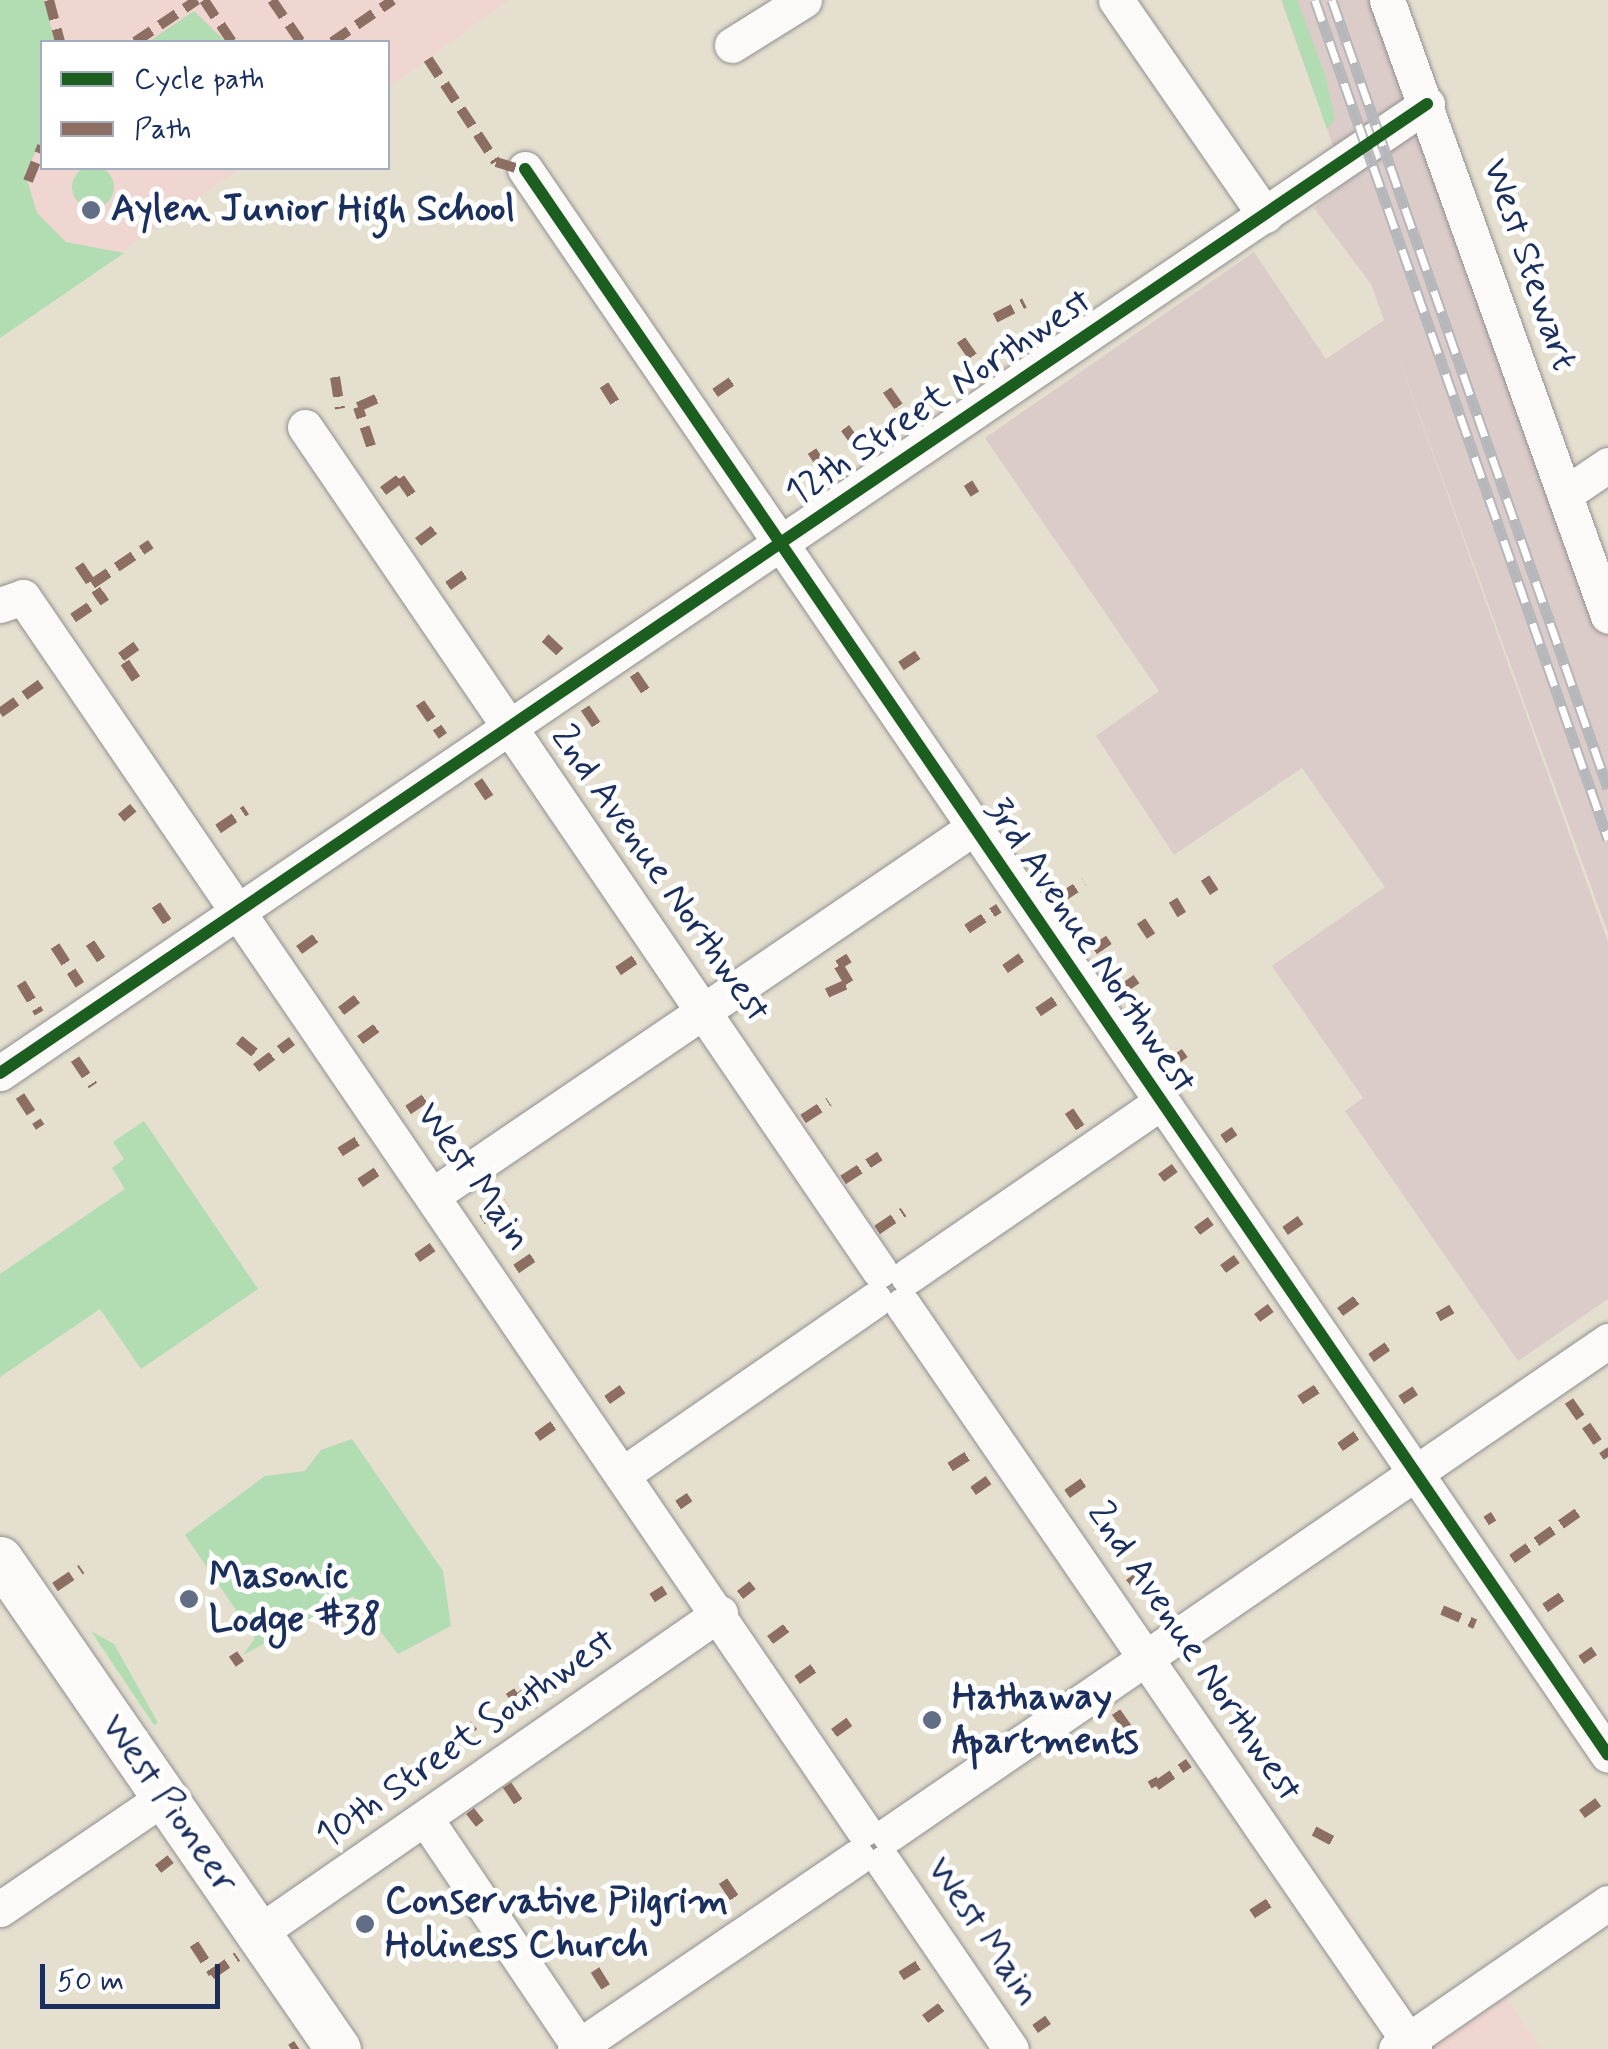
<!DOCTYPE html>
<style>
body{margin:0}
#map{position:relative;width:1608px;height:2049px;overflow:hidden;background:#e5dfcf;font-family:Mynerve,sans-serif}
div>[style]{position:absolute}
.built>*{inset:0;background:#efd6d0}
.industrial>*{inset:0;background:#dbccca}
.green>*{inset:0;background:#b2dcb1}
.round{border-radius:50%}
.roads{filter:drop-shadow(0 0 2px #909090) drop-shadow(0 0 2px #909090)}
.minor>*{height:35px;margin:-17.5px;padding:0 17.5px;transform-origin:17.5px;border-radius:17.5px;background:#fbfaf8}
.major>*{height:45px;margin:-22.5px;padding:0 22.5px;transform-origin:22.5px;border-radius:22.5px;background:#fbfaf8}
.rail>*{height:11px;margin-top:-5.5px;transform-origin:0;background:repeating-linear-gradient(90deg,#fff 0 22px,#b5b7ba 0 44px);box-sizing:border-box;border-block:2px solid #b5b7ba}
.quiet>*{height:10px;margin-top:-5px;transform-origin:0;background:repeating-linear-gradient(90deg,#8d6e63 0 20px,transparent 0 30px)}
.cycleway>*{height:12px;margin:-6px;padding:0 6px;transform-origin:6px;border-radius:6px;background:#1b5e20}
.dots>*{width:28px;height:28px;translate:-50% -50%;box-sizing:border-box;border:5px solid #fff;border-radius:50%}
span{translate:-50% -50%;white-space:nowrap;text-align:center;line-height:1.15;-webkit-text-stroke:10px #fff;paint-order:stroke}
.poi-label{font-size:38px;color:#1b2f5e;font-weight:700}
.left{translate:0 -50%;text-align:left}
.street-label{font-size:38px;color:#1b2f5e}
.legend{position:absolute;left:40px;top:40px;width:350px;height:130px;box-sizing:border-box;background:#fff;border:2px solid #a4acbf;margin:0;padding:12px 18px;list-style:none;font-size:30px;color:#1b2f5e}
.legend li{display:flex;align-items:center;gap:20px;height:50px}
.legend b{width:50px;border:2px solid #a4acbf}
.scale{position:absolute;left:40px;top:1964px;width:180px;height:45px;box-sizing:border-box;border:5px solid #1b2f5e;border-top:0;padding-left:12px;font-size:30px;line-height:35px;white-space:nowrap;color:#1b2f5e;-webkit-text-stroke:8px #fff;paint-order:stroke}
</style>
<div id="map">
<div class="built">
<div style="clip-path:polygon(0 0,509px 0,388px 88px,388px 42px,42px 42px,42px 168px,240px 168px,0 338px)"></div>
<div style="clip-path:polygon(1495px 1981px,1541px 2049px,1396px 2049px)"></div>
</div>
<div class="industrial">
<div style="clip-path:polygon(1281px 0,1387px 0,1608px 616px,1608px 933px,1391px 337px,1608px 942px,1608px 1299px,1518px 1361px,1345px 1111px,1363px 1098px,1272px 966px,1385px 887px,1302px 768px,1174px 855px,1096px 736px,1159px 691px,985px 438px,1254px 252px,1326px 359px,1384px 320px,1371px 284px,1314px 208px,1346px 182px)"></div>
</div>
<div class="green">
<div style="clip-path:polygon(0 0,44px 0,55px 42px,42px 42px,42px 139px,25px 173px,37px 213px,66px 242px,124px 253px,0 338px)"></div>
<div style="clip-path:polygon(1282px 0,1297px 0,1325px 74px,1335px 119px,1327px 129px)"></div>
<div style="clip-path:polygon(194px 11px,226px 42px,148px 42px)"></div>
<div class="round" style="left:72px;top:166px;width:42px;height:42px"></div>
<div style="clip-path:polygon(144px 1121px,258px 1289px,141px 1369px,100px 1309px,0 1377px,0 1274px,125px 1189px,112px 1168px,124px 1159px,113px 1142px)"></div>
<div style="clip-path:polygon(352px 1439px,443px 1571px,451px 1626px,398px 1654px,353px 1596px,243px 1655px,255px 1638px,185px 1535px,265px 1476px,305px 1471px,321px 1450px)"></div>
<div style="clip-path:polygon(91px 1631px,114px 1644px,158px 1723px,154px 1725px)"></div>
</div>
<div class="roads">
<div class="minor">
<div style="left:1116px;top:0;width:262px;rotate:55.3deg"></div>
<div style="left:1387px;top:0;width:654px;rotate:70.26deg"></div>
<div style="left:732px;top:45px;width:85px;rotate:-32deg"></div>
<div style="left:525px;top:169px;width:1920px;rotate:55.67deg"></div>
<div style="left:305px;top:427px;width:1020px;rotate:55.75deg"></div>
<div style="left:1565px;top:494px;width:52px;rotate:-34deg"></div>
<div style="left:0;top:605px;width:24px;rotate:-19deg"></div>
<div style="left:23px;top:597px;width:1491px;rotate:55.71deg"></div>
<div style="left:0;top:1073px;width:1725px;rotate:-34.18deg"></div>
<div style="left:433px;top:1195px;width:653px;rotate:-34.2deg"></div>
<div style="left:908px;top:1276px;width:307px;rotate:-34.5deg"></div>
<div style="left:903px;top:1305px;width:903px;rotate:55.52deg"></div>
<div style="left:626px;top:1472px;width:302px;rotate:-34.7deg"></div>
<div style="left:427px;top:1821px;width:272px;rotate:56deg"></div>
<div style="left:889px;top:1834px;width:872px;rotate:-34.44deg"></div>
<div style="left:884px;top:1863px;width:225px;rotate:55.7deg"></div>
<div style="left:0;top:1909px;width:199px;rotate:-34.3deg"></div>
<div style="left:258px;top:1933px;width:562px;rotate:-34.71deg"></div>
<div style="left:575px;top:2049px;width:341px;rotate:-34.2deg"></div>
<div style="left:1396px;top:2049px;width:257px;rotate:-34.6deg"></div>
</div>
<div class="major">
<div style="left:0;top:1559px;width:595px;rotate:55.4deg"></div>
</div>
</div>
<div class="rail">
<div style="left:1315px;top:0;width:889px;rotate:70.75deg"></div>
<div style="left:1332px;top:0;width:835px;rotate:70.7deg"></div>
</div>
<div class="quiet">
<div style="left:49px;top:0;width:43px;rotate:75.3deg"></div>
<div style="left:204px;top:0;width:50px;rotate:56.3deg"></div>
<div style="left:272px;top:0;width:51px;rotate:55.4deg"></div>
<div style="left:135px;top:42px;width:75px;rotate:-34.1deg"></div>
<div style="left:332px;top:42px;width:74px;rotate:-34.5deg"></div>
<div style="left:428px;top:59px;width:123px;rotate:56.6deg"></div>
<div style="left:496px;top:162px;width:31px;rotate:17deg"></div>
<div style="left:28px;top:181px;width:38px;rotate:-68deg"></div>
<div style="left:995px;top:318px;width:33px;rotate:-27deg"></div>
<div style="left:961px;top:340px;width:35px;rotate:55deg"></div>
<div style="left:335px;top:377px;width:32px;rotate:81deg"></div>
<div style="left:604px;top:385px;width:22px;rotate:58deg"></div>
<div style="left:887px;top:390px;width:35px;rotate:55deg"></div>
<div style="left:715px;top:393px;width:24px;rotate:-35deg"></div>
<div style="left:845px;top:428px;width:27px;rotate:54deg"></div>
<div style="left:371px;top:446px;width:41px;rotate:-108.4deg"></div>
<div style="left:358px;top:407px;width:24px;rotate:-24deg"></div>
<div style="left:812px;top:451px;width:27px;rotate:57deg"></div>
<div style="left:400px;top:478px;width:29px;rotate:55deg"></div>
<div style="left:968px;top:483px;width:13px;rotate:58deg"></div>
<div style="left:383px;top:491px;width:27px;rotate:-36deg"></div>
<div style="left:418px;top:542px;width:21px;rotate:-37deg"></div>
<div style="left:79px;top:565px;width:41px;rotate:55.9deg"></div>
<div style="left:92px;top:584px;width:71px;rotate:-34.1deg"></div>
<div style="left:448px;top:586px;width:24px;rotate:-35deg"></div>
<div style="left:73px;top:618px;width:40px;rotate:-34deg"></div>
<div style="left:545px;top:638px;width:23px;rotate:43deg"></div>
<div style="left:901px;top:666px;width:29px;rotate:-34deg"></div>
<div style="left:634px;top:674px;width:27px;rotate:56deg"></div>
<div style="left:136px;top:679px;width:27px;rotate:-124deg"></div>
<div style="left:121px;top:657px;width:19px;rotate:-36deg"></div>
<div style="left:420px;top:703px;width:40px;rotate:55.1deg"></div>
<div style="left:585px;top:708px;width:25px;rotate:56deg"></div>
<div style="left:0;top:713px;width:55px;rotate:-35.4deg"></div>
<div style="left:478px;top:781px;width:29px;rotate:56deg"></div>
<div style="left:121px;top:818px;width:16px;rotate:-40deg"></div>
<div style="left:218px;top:829px;width:34px;rotate:-34deg"></div>
<div style="left:1205px;top:878px;width:17px;rotate:57deg"></div>
<div style="left:1059px;top:899px;width:30px;rotate:-33deg"></div>
<div style="left:1173px;top:900px;width:17px;rotate:59deg"></div>
<div style="left:156px;top:905px;width:23px;rotate:56deg"></div>
<div style="left:1141px;top:921px;width:18px;rotate:56deg"></div>
<div style="left:967px;top:929px;width:38px;rotate:-33deg"></div>
<div style="left:90px;top:943px;width:29px;rotate:56deg"></div>
<div style="left:55px;top:946px;width:46px;rotate:57.3deg"></div>
<div style="left:299px;top:950px;width:26px;rotate:-36deg"></div>
<div style="left:1094px;top:950px;width:18px;rotate:-34deg"></div>
<div style="left:1005px;top:969px;width:29px;rotate:-35deg"></div>
<div style="left:618px;top:971px;width:27px;rotate:-34deg"></div>
<div style="left:21px;top:983px;width:35px;rotate:59deg"></div>
<div style="left:1121px;top:990px;width:19px;rotate:-35deg"></div>
<div style="left:827px;top:993px;width:24px;rotate:-24deg"></div>
<div style="left:849px;top:983px;width:21px;rotate:-121deg"></div>
<div style="left:838px;top:965px;width:13px;rotate:-32deg"></div>
<div style="left:341px;top:1011px;width:20px;rotate:-37deg"></div>
<div style="left:1038px;top:1012px;width:25px;rotate:-34deg"></div>
<div style="left:239px;top:1040px;width:32px;rotate:39deg"></div>
<div style="left:360px;top:1040px;width:27px;rotate:-36deg"></div>
<div style="left:75px;top:1059px;width:32px;rotate:56deg"></div>
<div style="left:1171px;top:1063px;width:17px;rotate:-36deg"></div>
<div style="left:256px;top:1068px;width:45px;rotate:-36.9deg"></div>
<div style="left:20px;top:1096px;width:37px;rotate:57deg"></div>
<div style="left:408px;top:1110px;width:27px;rotate:-34deg"></div>
<div style="left:1069px;top:1111px;width:23px;rotate:56deg"></div>
<div style="left:803px;top:1119px;width:31px;rotate:-33deg"></div>
<div style="left:1223px;top:1139px;width:14px;rotate:-34deg"></div>
<div style="left:340px;top:1152px;width:22px;rotate:-32deg"></div>
<div style="left:1161px;top:1178px;width:17px;rotate:-36deg"></div>
<div style="left:843px;top:1180px;width:44px;rotate:-33deg"></div>
<div style="left:360px;top:1183px;width:23px;rotate:-34deg"></div>
<div style="left:482px;top:1220px;width:30px;rotate:-34deg"></div>
<div style="left:877px;top:1230px;width:32px;rotate:-34deg"></div>
<div style="left:1197px;top:1231px;width:17px;rotate:-36deg"></div>
<div style="left:1285px;top:1231px;width:19px;rotate:-35deg"></div>
<div style="left:417px;top:1258px;width:19px;rotate:-35deg"></div>
<div style="left:516px;top:1269px;width:22px;rotate:-34deg"></div>
<div style="left:1223px;top:1269px;width:17px;rotate:-36deg"></div>
<div style="left:1340px;top:1312px;width:24px;rotate:-36deg"></div>
<div style="left:1438px;top:1317px;width:16px;rotate:-30deg"></div>
<div style="left:1257px;top:1318px;width:17px;rotate:-36deg"></div>
<div style="left:1371px;top:1358px;width:24px;rotate:-35deg"></div>
<div style="left:607px;top:1400px;width:19px;rotate:-35deg"></div>
<div style="left:1300px;top:1400px;width:27px;rotate:-33deg"></div>
<div style="left:1401px;top:1400px;width:17px;rotate:-33deg"></div>
<div style="left:1569px;top:1401px;width:68px;rotate:55.1deg"></div>
<div style="left:537px;top:1437px;width:21px;rotate:-35deg"></div>
<div style="left:1340px;top:1447px;width:21px;rotate:-35deg"></div>
<div style="left:950px;top:1467px;width:25px;rotate:-32deg"></div>
<div style="left:973px;top:1491px;width:19px;rotate:-35deg"></div>
<div style="left:1067px;top:1494px;width:24px;rotate:-35deg"></div>
<div style="left:678px;top:1505px;width:14px;rotate:-34deg"></div>
<div style="left:1486px;top:1521px;width:9px;rotate:-32deg"></div>
<div style="left:1512px;top:1559px;width:87px;rotate:-35.2deg"></div>
<div style="left:1129px;top:1584px;width:20px;rotate:-37deg"></div>
<div style="left:55px;top:1587px;width:32px;rotate:-34deg"></div>
<div style="left:740px;top:1595px;width:16px;rotate:-38deg"></div>
<div style="left:652px;top:1598px;width:15px;rotate:-32deg"></div>
<div style="left:1545px;top:1608px;width:22px;rotate:-34deg"></div>
<div style="left:1442px;top:1610px;width:36px;rotate:23deg"></div>
<div style="left:770px;top:1640px;width:22px;rotate:-36deg"></div>
<div style="left:233px;top:1654px;width:12px;rotate:55deg"></div>
<div style="left:1581px;top:1660px;width:16px;rotate:-35deg"></div>
<div style="left:797px;top:1680px;width:21px;rotate:-35deg"></div>
<div style="left:510px;top:1691px;width:11px;rotate:56deg"></div>
<div style="left:516px;top:1700px;width:15px;rotate:-37deg"></div>
<div style="left:528px;top:1691px;width:19px;rotate:58deg"></div>
<div style="left:1116px;top:1712px;width:21px;rotate:55deg"></div>
<div style="left:834px;top:1733px;width:19px;rotate:-36deg"></div>
<div style="left:449px;top:1747px;width:33px;rotate:-41deg"></div>
<div style="left:1152px;top:1779px;width:8px;rotate:60deg"></div>
<div style="left:1156px;top:1786px;width:40px;rotate:-34.9deg"></div>
<div style="left:507px;top:1785px;width:27px;rotate:56deg"></div>
<div style="left:470px;top:1811px;width:16px;rotate:52deg"></div>
<div style="left:1582px;top:1814px;width:27px;rotate:-36deg"></div>
<div style="left:1314px;top:1831px;width:27px;rotate:28deg"></div>
<div style="left:158px;top:1869px;width:16px;rotate:-38deg"></div>
<div style="left:723px;top:1881px;width:25px;rotate:56deg"></div>
<div style="left:949px;top:1900px;width:29px;rotate:-34deg"></div>
<div style="left:1252px;top:1914px;width:27px;rotate:-33deg"></div>
<div style="left:194px;top:1944px;width:35px;rotate:57deg"></div>
<div style="left:595px;top:1970px;width:25px;rotate:58deg"></div>
<div style="left:211px;top:1975px;width:32px;rotate:-35deg"></div>
<div style="left:901px;top:1976px;width:22px;rotate:-32deg"></div>
<div style="left:925px;top:2019px;width:27px;rotate:-36deg"></div>
<div style="left:1035px;top:2029px;width:16px;rotate:-35deg"></div>
<div style="left:291px;top:2049px;width:7px;rotate:-34deg"></div>
</div>
<div class="cycleway">
<div style="left:525px;top:169px;width:1920px;rotate:55.67deg"></div>
<div style="left:0;top:1073px;width:1725px;rotate:-34.18deg"></div>
</div>
<div class="dots">
<div style="left:91px;top:210px;background:#626d86"></div>
<div style="left:189px;top:1599px;background:#626d86"></div>
<div style="left:932px;top:1720px;background:#626d86"></div>
<div style="left:365px;top:1924px;background:#626d86"></div>
</div>
<div class="poi-label">
<span class="left" style="left:111px;top:210px">Aylen Junior High School</span>
<span class="left" style="left:209px;top:1599px">Masonic<br>Lodge #38</span>
<span class="left" style="left:952px;top:1720px">Hathaway<br>Apartments</span>
<span class="left" style="left:385px;top:1924px">Conservative Pilgrim<br>Holiness Church</span>
</div>
<div class="street-label">
<span style="left:1529px;top:265px;rotate:71deg">West Stewart</span>
<span style="left:939px;top:398px;rotate:-34deg">12th Street Northwest</span>
<span style="left:660px;top:874px;rotate:55deg">2nd Avenue Northwest</span>
<span style="left:1090px;top:946px;rotate:56deg">3rd Avenue Northwest</span>
<span style="left:473px;top:1177px;rotate:55deg">West Main</span>
<span style="left:1194px;top:1652px;rotate:56deg">2nd Avenue Northwest</span>
<span style="left:466px;top:1739px;rotate:-35deg">10th Street Southwest</span>
<span style="left:169px;top:1804px;rotate:55deg">West Pioneer</span>
<span style="left:983px;top:1932px;rotate:56deg">West Main</span>
</div>
<ul class="legend">
<li><b style="height:12px;background:#1b5e20"></b>Cycle path</li>
<li><b style="height:12px;background:#8d6e63"></b>Path</li>
</ul>
<div class="scale">50 m</div>
</div>
